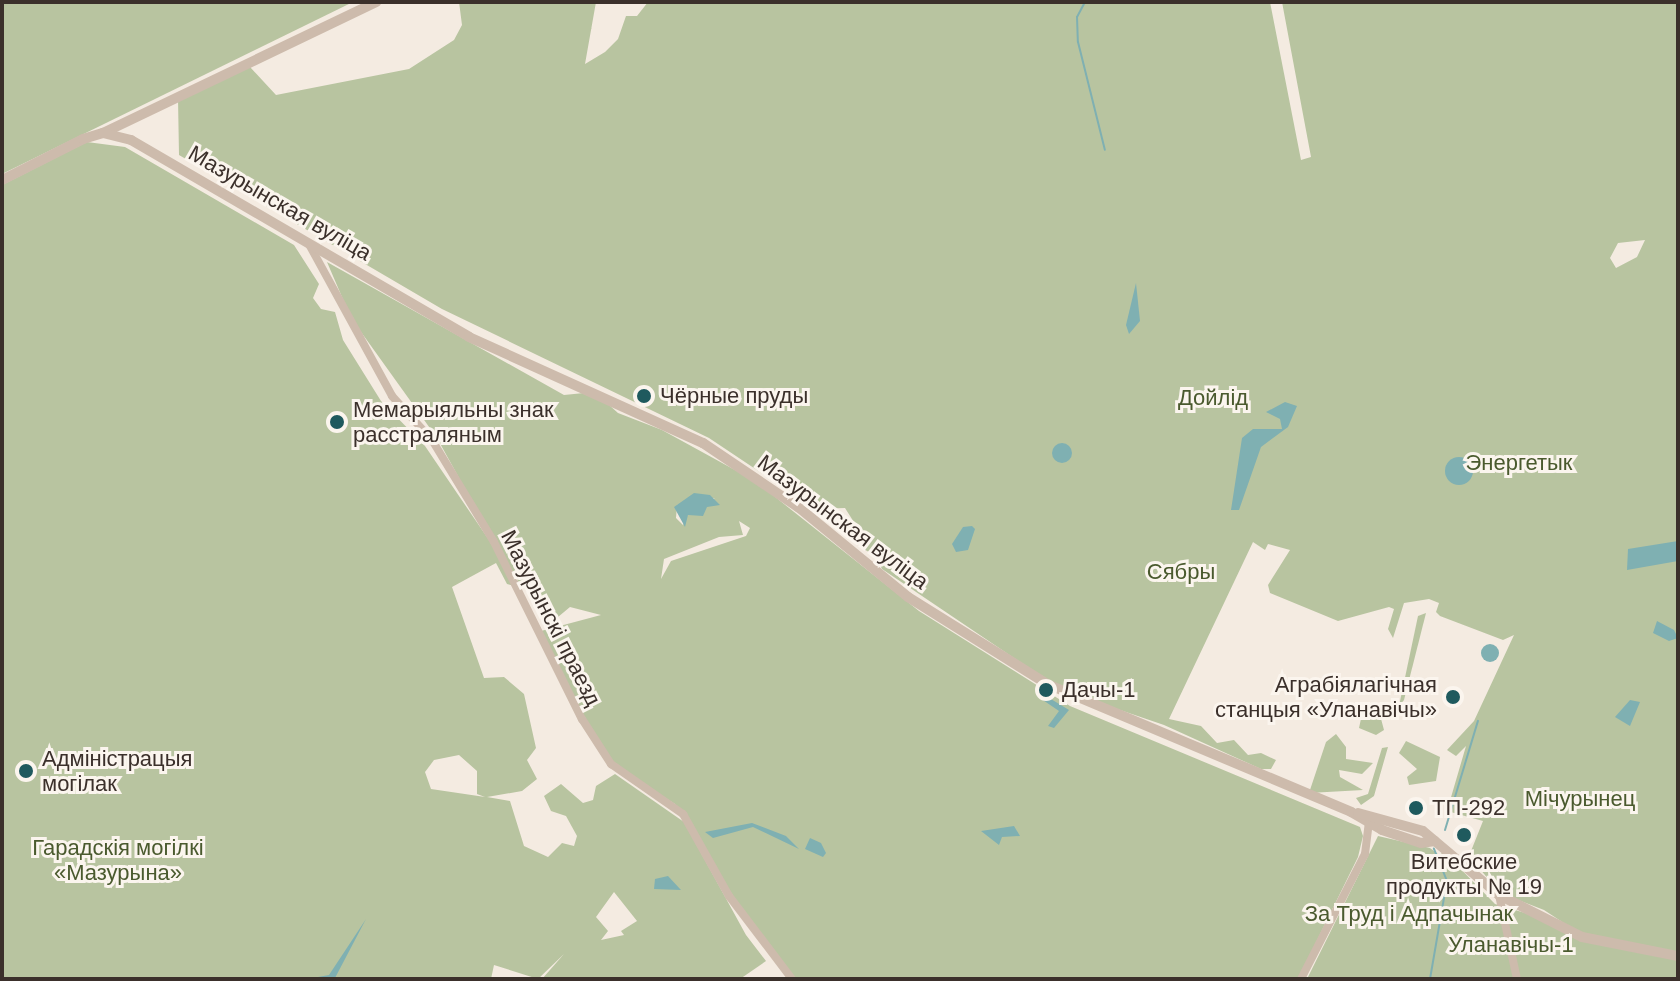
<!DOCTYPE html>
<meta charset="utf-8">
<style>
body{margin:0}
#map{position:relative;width:1680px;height:981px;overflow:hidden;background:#f4ebe1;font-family:Arial,sans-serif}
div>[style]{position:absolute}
.green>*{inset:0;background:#b8c4a0}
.water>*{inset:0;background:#7fb0b2}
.round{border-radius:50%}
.stream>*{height:2px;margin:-1px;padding:0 1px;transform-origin:1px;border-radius:1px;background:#7fb0b2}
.minor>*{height:8px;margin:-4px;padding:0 4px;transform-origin:4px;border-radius:4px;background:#cdbbac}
.tertiary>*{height:10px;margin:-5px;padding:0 5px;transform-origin:5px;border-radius:5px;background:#cdbbac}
.dots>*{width:22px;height:22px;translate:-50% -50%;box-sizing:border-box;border:4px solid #fbf5ee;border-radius:50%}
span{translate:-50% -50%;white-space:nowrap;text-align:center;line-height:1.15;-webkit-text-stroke:6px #fbf5ee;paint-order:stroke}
.street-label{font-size:22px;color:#3b302b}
.poi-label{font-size:22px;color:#3b302b}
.left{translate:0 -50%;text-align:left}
.right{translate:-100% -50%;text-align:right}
.park-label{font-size:22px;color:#4a5a2e}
.frame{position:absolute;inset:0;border:4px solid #3b302b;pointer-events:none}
</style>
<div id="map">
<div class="green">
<div style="clip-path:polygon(2px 2px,353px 2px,2px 174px)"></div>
<div style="clip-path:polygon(evenodd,459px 2px,596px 2px,585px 64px,605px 52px,618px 39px,626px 16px,637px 16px,648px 2px,1270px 2px,1301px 160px,1311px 157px,1282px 2px,1678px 2px,1678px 955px,1582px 935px,1544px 910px,1500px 893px,1469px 856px,1483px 821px,1447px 811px,1466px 746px,1456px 756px,1447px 750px,1474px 721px,1514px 635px,1503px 640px,1440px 616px,1436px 612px,1439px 603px,1429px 599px,1404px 603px,1393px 638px,1388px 629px,1394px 609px,1389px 607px,1338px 621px,1270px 593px,1268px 585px,1290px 550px,1268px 544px,1265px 550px,1253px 542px,1169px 719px,1201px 726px,1217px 743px,1234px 740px,1248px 755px,1261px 753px,1276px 760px,1271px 769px,1261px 769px,1164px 725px,1079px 696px,1036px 673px,882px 569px,876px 556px,860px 547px,857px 527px,845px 508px,815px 509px,709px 438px,442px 309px,179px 155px,178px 99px,250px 67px,276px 95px,409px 69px,454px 40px,462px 25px,459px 2px,1645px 240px,1637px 257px,1616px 268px,1610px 258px,1618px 243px,1645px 240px)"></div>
<div style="clip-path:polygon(evenodd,87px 142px,125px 147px,294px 245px,319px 284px,313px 298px,321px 309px,335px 312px,343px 340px,381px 401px,425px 446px,491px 543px,514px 586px,507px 584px,496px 563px,452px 587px,484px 678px,504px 677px,524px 694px,536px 748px,527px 760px,537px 779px,522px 791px,487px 797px,510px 801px,524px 846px,548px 857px,562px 843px,574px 846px,577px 836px,566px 816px,551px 811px,544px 796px,561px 784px,583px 803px,593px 800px,596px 786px,615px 774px,684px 822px,746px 935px,766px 961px,740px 979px,542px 979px,564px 954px,538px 979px,494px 965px,491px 979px,2px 979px,2px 185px,87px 142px,459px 755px,477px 771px,477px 794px,485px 797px,431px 789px,425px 772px,434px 760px,459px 755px,87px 142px,614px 892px,637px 921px,621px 931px,624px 935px,601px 940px,608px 931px,596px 917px,614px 892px)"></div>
<div style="clip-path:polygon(evenodd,327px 262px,564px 395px,584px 393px,608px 404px,618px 413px,662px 430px,755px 481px,919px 611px,1070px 706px,1360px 827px,1363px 836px,1358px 857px,1298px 979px,795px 979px,754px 929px,675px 804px,612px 764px,583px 717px,541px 631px,601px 615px,570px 607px,552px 622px,543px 622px,541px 608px,512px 574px,437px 438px,351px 318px,327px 262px,715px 498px,688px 514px,683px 525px,676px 518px,677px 505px,715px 498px,327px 262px,739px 521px,750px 528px,746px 536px,671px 561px,661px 579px,664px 559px,719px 537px,743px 535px,739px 521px)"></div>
<div style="clip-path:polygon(1426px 613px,1404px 700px,1399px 706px,1418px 616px)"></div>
<div style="clip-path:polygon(1364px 705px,1388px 713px,1380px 715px,1384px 730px,1376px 735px,1359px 728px)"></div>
<div style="clip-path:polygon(1336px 734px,1346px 747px,1346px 759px,1373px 763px,1362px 774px,1339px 770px,1340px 777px,1363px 790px,1309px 793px,1326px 742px)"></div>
<div style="clip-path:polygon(1406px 741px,1440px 757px,1436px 781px,1409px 785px,1407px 777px,1417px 769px,1399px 753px)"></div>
<div style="clip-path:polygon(1388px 747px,1374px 796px,1361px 805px,1356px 798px,1368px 794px,1382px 748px)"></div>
<div style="clip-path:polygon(1378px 836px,1430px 848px,1439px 855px,1444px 852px,1495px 904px,1678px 959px,1678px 979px,1307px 979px)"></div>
</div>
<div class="water">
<div style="clip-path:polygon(1136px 283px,1140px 321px,1129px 334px,1126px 325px)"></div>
<div style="clip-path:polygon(1285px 402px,1297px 406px,1288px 427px,1261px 447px,1239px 510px,1231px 510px,1242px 438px,1253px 429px,1282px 429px,1280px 419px,1266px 412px)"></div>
<div class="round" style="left:1052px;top:443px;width:20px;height:20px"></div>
<div class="round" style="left:1445px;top:457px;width:28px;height:28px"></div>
<div style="clip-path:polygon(694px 493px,710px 495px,720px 505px,707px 507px,703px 516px,688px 515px,685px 527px,674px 507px)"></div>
<div style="clip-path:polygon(972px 526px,975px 529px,968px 550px,956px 552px,952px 544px,963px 527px)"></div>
<div style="clip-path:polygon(1678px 541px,1678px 561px,1627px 570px,1628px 549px)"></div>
<div style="clip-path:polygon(1657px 621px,1674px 630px,1678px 638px,1669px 641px,1653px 633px)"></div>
<div class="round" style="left:1481px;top:644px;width:18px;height:18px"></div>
<div style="clip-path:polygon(1041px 693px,1069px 710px,1054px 728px,1048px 726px,1059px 711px,1037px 696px)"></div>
<div style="clip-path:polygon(1630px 700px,1640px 702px,1630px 726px,1615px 717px)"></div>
<div style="clip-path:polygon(752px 823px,786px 836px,799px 849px,753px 827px,713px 838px,705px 832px)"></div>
<div style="clip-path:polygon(1014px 826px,1020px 836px,1002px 837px,999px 845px,981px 831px)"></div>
<div style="clip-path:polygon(810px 838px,821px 843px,826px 853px,823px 857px,805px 849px)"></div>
<div style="clip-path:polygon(668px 876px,681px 890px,654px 889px,655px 879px)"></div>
<div style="clip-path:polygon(366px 919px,335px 978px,307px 979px,329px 975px)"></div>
</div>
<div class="stream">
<div style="left:1085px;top:2px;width:17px;rotate:118deg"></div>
<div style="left:1077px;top:17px;width:25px;rotate:88deg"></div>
<div style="left:1078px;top:42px;width:111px;rotate:76deg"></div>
<div style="left:1445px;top:830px;width:114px;rotate:-73.2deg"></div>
<div style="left:1430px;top:979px;width:99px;rotate:-80.2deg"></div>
<div style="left:1447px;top:881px;width:35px;rotate:-112deg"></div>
</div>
<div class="minor">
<div style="left:310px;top:246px;width:171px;rotate:61.3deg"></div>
<div style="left:392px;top:396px;width:59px;rotate:47.7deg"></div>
<div style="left:432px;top:440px;width:119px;rotate:58.7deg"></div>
<div style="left:494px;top:542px;width:198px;rotate:63.6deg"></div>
<div style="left:582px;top:719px;width:54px;rotate:57.2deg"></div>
<div style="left:611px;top:764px;width:88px;rotate:34.8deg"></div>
<div style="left:683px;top:814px;width:94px;rotate:60.7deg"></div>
<div style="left:729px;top:896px;width:104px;rotate:52.8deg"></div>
<div style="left:1499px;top:895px;width:86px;rotate:77.9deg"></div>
<div style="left:1301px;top:979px;width:140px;rotate:-62.9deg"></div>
<div style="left:1365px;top:854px;width:31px;rotate:-83deg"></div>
</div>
<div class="tertiary">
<div style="left:103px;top:133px;width:303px;rotate:-25.6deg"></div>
<div style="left:2px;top:180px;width:91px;rotate:-26.8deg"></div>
<div style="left:83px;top:139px;width:21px;rotate:-17deg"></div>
<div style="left:103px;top:133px;width:29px;rotate:14deg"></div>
<div style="left:131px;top:140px;width:391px;rotate:30.2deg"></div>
<div style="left:469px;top:337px;width:257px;rotate:24.4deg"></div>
<div style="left:703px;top:443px;width:115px;rotate:34deg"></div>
<div style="left:798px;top:507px;width:142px;rotate:39.3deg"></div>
<div style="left:908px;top:597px;width:164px;rotate:32deg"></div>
<div style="left:1047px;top:684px;width:330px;rotate:22.8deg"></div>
<div style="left:1351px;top:812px;width:36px;rotate:30deg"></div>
<div style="left:1382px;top:830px;width:41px;rotate:18.4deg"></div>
<div style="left:1421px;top:843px;width:14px;rotate:-8deg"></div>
<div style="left:1358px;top:813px;width:67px;rotate:15.5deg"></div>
<div style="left:1423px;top:831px;width:99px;rotate:40.1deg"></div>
<div style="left:1499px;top:895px;width:93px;rotate:26.8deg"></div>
<div style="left:1582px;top:937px;width:98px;rotate:11.2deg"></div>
</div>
<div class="dots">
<div style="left:644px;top:396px;background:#1f5a5e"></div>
<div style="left:337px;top:422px;background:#1f5a5e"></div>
<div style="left:1046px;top:690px;background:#1f5a5e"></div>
<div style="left:1453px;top:697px;background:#1f5a5e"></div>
<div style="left:26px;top:771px;background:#1f5a5e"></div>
<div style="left:1416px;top:808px;background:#1f5a5e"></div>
<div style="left:1464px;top:835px;background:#1f5a5e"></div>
</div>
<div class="street-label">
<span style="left:280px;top:203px;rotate:30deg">Мазурынская вуліца</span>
<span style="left:843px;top:522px;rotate:37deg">Мазурынская вуліца</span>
<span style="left:551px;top:618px;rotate:63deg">Мазурынскі праезд</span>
</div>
<div class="poi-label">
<span class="left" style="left:660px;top:396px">Чёрные пруды</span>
<span class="left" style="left:353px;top:422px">Мемарыяльны знак<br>расстраляным</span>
<span class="right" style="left:1437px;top:697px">Аграбіялагічная<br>станцыя «Уланавічы»</span>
<span class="left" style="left:1062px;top:690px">Дачы-1</span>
<span class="left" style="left:42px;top:771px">Адміністрацыя<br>могілак</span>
<span class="left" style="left:1432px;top:808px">ТП-292</span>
<span style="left:1464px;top:874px">Витебские<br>продукты № 19</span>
</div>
<div class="park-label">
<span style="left:1213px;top:398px">Дойлід</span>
<span style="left:1519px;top:463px">Энергетык</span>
<span style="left:1181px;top:572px">Сябры</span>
<span style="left:1580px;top:799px">Мічурынец</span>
<span style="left:118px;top:860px">Гарадскія могілкі<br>«Мазурына»</span>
<span style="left:1409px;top:914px">За Труд і Адпачынак</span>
<span style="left:1511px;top:945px">Уланавічы-1</span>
</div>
<div class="frame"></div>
</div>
